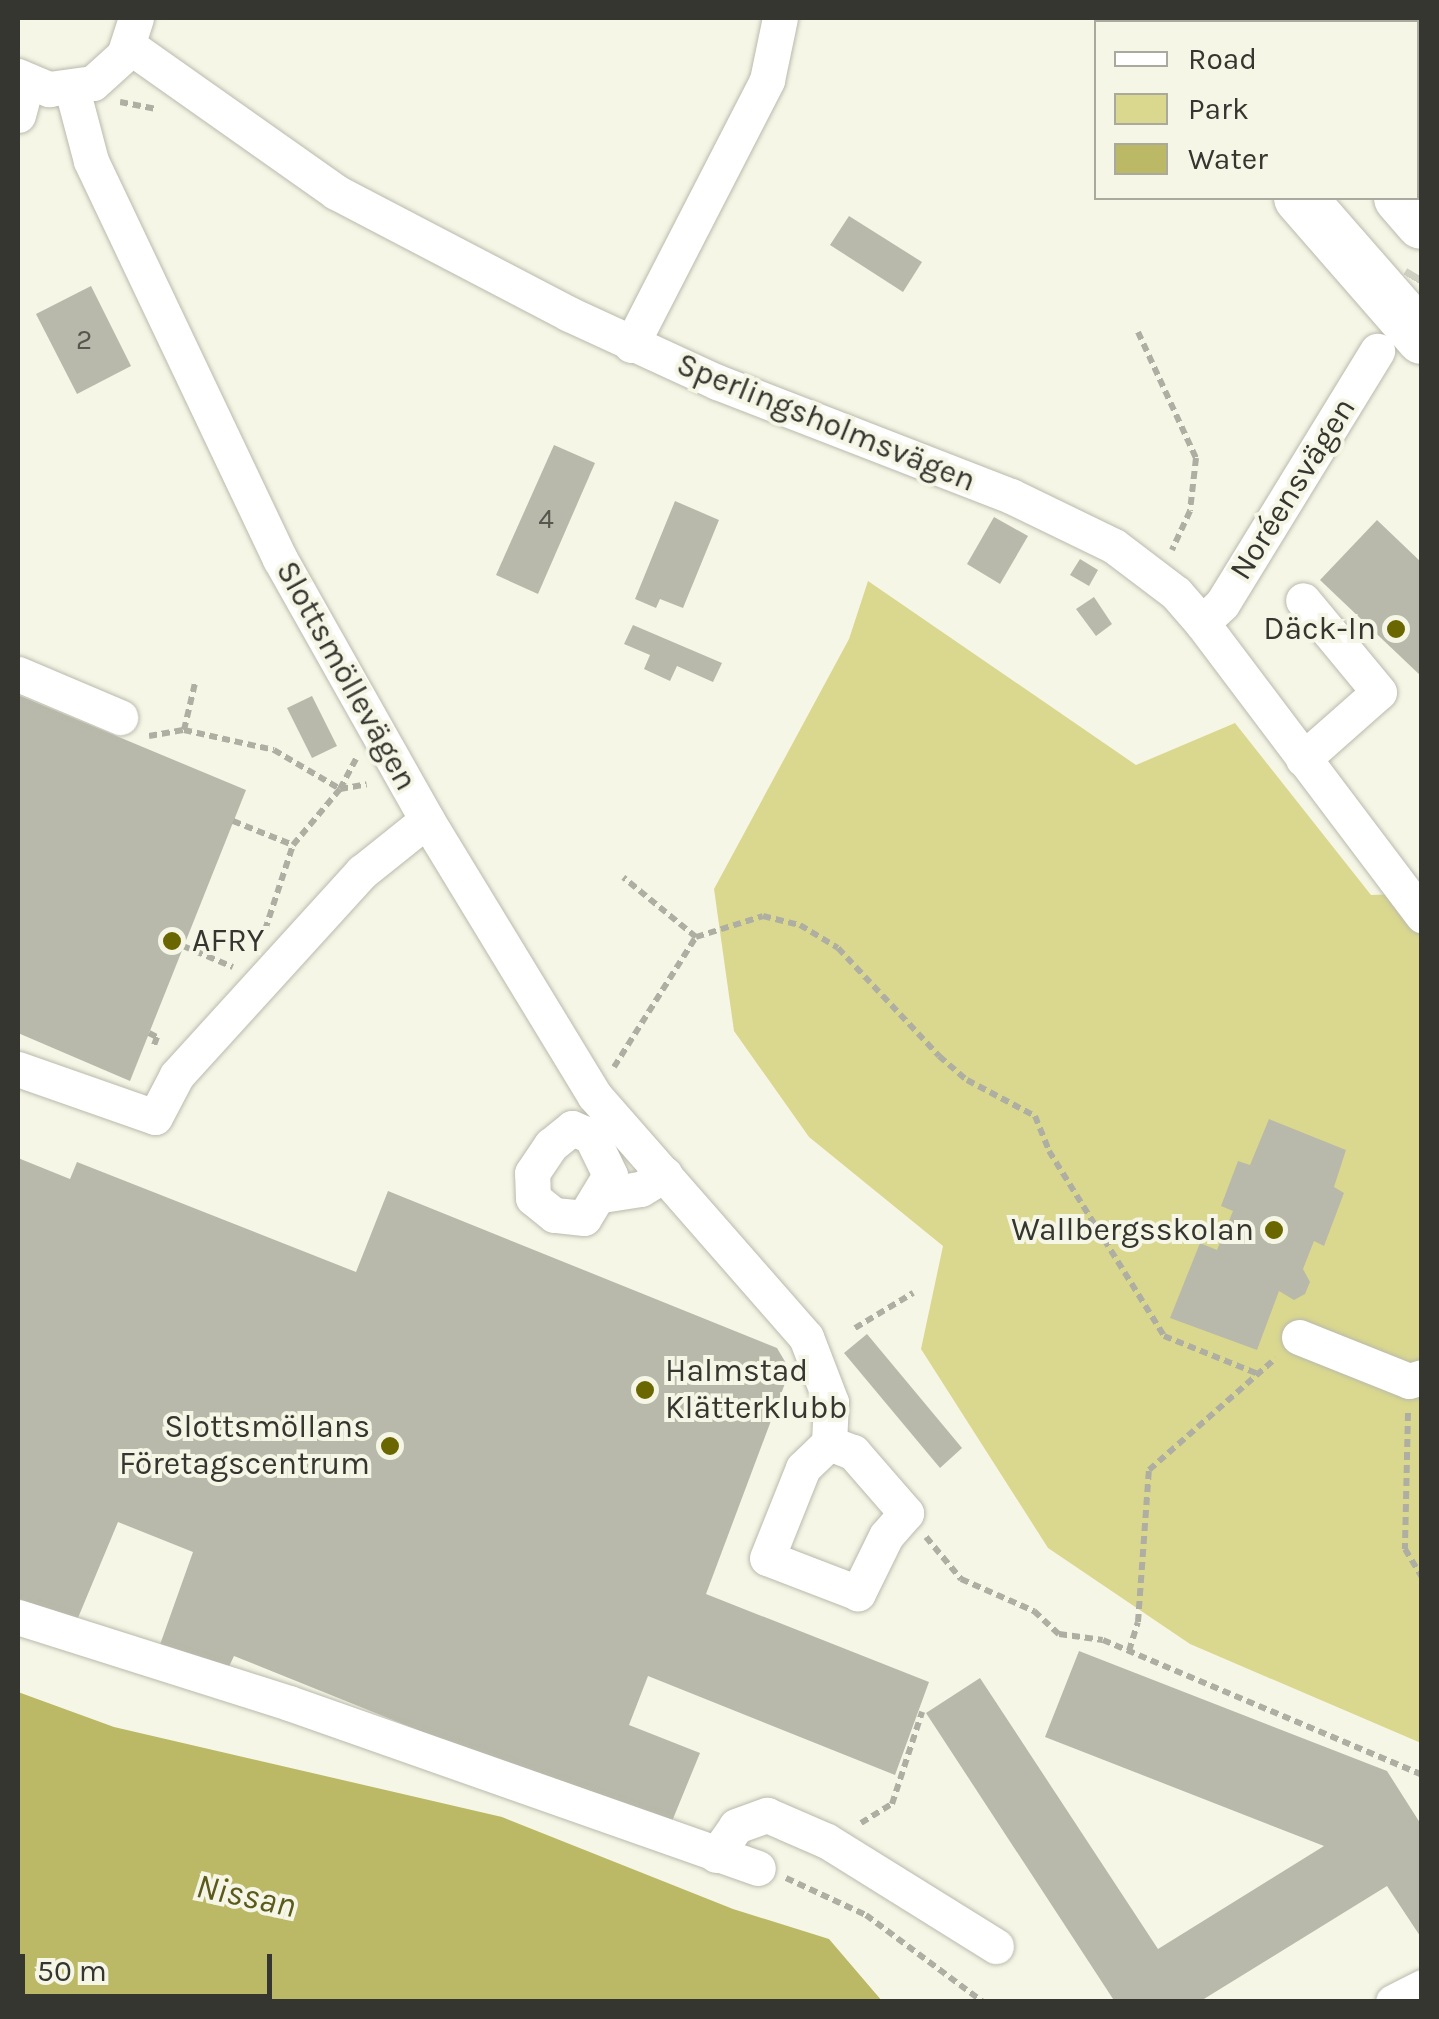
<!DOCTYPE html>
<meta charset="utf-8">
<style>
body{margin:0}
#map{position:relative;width:1439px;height:2019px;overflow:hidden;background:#f6f6e7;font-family:Karla,sans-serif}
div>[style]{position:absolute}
.green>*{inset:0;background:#dad88e}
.water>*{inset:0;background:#bbb965}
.building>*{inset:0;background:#b8b9aa}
.minor-tunnel>*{height:35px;margin-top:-17.5px;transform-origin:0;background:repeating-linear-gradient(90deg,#d0d0c2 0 35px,transparent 0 53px)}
.path>*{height:6px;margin-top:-3px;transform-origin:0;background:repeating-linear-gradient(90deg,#aeaea2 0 8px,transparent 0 13px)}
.roads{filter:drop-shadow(0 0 2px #babaac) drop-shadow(0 0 2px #babaac)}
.minor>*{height:35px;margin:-17.5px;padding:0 17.5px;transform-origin:17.5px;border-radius:17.5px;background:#fff}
.highway>*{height:52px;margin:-26px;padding:0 26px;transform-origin:26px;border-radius:26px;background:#fff}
.dots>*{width:28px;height:28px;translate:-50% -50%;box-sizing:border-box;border:5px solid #f6f6e7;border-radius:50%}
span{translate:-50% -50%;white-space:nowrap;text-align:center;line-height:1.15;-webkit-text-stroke:8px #f6f6e7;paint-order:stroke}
.number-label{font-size:28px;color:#56574e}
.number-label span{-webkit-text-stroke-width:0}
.street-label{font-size:32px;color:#363630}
.poi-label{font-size:32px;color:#363630}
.right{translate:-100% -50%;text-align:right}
.left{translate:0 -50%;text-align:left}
.water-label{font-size:35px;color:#5b591b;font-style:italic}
.frame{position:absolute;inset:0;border:20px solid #363630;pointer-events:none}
.legend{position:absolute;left:1094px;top:20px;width:325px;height:180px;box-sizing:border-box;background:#f6f6e7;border:2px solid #a9a99e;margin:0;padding:12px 18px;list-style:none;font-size:30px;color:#363630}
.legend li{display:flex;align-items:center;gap:20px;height:50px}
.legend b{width:50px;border:2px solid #a9a99e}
.scale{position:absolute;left:20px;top:1954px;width:252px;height:45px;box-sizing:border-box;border:5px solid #363630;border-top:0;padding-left:12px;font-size:30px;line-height:35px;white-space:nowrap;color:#363630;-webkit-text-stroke:8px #f6f6e7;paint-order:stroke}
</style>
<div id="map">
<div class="green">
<div style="clip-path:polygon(868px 581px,1136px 765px,1235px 723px,1371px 895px,1421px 893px,1421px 1743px,1190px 1644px,1048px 1548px,921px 1349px,943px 1246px,809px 1137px,734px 1031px,714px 889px,849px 639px)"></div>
</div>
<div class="water">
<div style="clip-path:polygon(18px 1692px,114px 1727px,502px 1817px,733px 1909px,829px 1939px,882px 2001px,18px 2001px)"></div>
</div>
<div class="building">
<div style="clip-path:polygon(849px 216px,922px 262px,903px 292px,830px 245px)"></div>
<div style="clip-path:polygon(91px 286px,131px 366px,77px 394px,36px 314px)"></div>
<div style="clip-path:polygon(554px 445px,595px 463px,538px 594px,496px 575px)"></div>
<div style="clip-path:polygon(675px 501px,719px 520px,683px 608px,660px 599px,656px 608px,635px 599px)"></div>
<div style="clip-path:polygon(994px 517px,1028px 536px,1000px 584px,967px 564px)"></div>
<div style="clip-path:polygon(1377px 520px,1422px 563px,1422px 677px,1320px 580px)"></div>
<div style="clip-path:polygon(1080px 559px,1098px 570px,1089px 586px,1070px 575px)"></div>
<div style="clip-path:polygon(1094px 597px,1112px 624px,1096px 636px,1076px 609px)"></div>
<div style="clip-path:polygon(633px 625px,722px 663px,713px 682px,677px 666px,670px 681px,644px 669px,650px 655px,624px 644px)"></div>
<div style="clip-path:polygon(18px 695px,246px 790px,130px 1081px,18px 1033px)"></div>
<div style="clip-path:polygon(312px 696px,337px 746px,312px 758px,287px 708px)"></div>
<div style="clip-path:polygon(1269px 1119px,1346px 1150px,1334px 1187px,1344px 1193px,1324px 1246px,1314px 1241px,1303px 1269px,1310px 1282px,1305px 1294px,1294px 1300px,1279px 1291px,1257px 1350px,1170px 1318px,1200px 1243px,1217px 1250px,1233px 1211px,1221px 1206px,1238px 1161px,1250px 1165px)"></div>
<div style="clip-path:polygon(18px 1158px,70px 1179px,77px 1162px,356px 1272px,388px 1191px,777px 1348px,790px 1370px,706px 1594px,929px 1682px,895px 1775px,648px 1676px,629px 1725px,700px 1753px,668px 1831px,234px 1656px,225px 1675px,157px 1653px,193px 1552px,118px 1522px,75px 1625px,18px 1602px)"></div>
<div style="clip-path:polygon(867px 1334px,962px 1448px,940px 1468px,844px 1353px)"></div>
<div style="clip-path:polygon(1079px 1651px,1387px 1771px,1422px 1826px,1422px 1939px,1387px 1886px,1199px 2002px,1115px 2002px,926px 1713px,980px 1678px,1158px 1949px,1324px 1846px,1045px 1737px)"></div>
</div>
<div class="minor-tunnel">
<div style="left:1391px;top:328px;width:60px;rotate:-58.7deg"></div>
</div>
<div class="path">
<div style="left:120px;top:102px;width:37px;rotate:11deg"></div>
<div style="left:1138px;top:332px;width:139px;rotate:65.3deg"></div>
<div style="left:1196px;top:458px;width:53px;rotate:96.5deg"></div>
<div style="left:1190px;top:511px;width:43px;rotate:114.8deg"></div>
<div style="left:184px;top:730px;width:48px;rotate:-76.8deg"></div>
<div style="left:149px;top:736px;width:36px;rotate:-10deg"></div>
<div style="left:184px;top:730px;width:92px;rotate:12.5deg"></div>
<div style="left:274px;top:750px;width:77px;rotate:30.6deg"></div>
<div style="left:340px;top:789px;width:27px;rotate:-10deg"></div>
<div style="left:233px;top:821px;width:65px;rotate:21.8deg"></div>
<div style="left:265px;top:930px;width:89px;rotate:-71.8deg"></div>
<div style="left:293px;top:845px;width:73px;rotate:-50deg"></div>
<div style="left:340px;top:789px;width:34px;rotate:-62deg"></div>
<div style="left:696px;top:937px;width:70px;rotate:-17.4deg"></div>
<div style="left:763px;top:916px;width:38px;rotate:14deg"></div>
<div style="left:800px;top:925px;width:44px;rotate:31.2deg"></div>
<div style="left:838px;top:948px;width:148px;rotate:46.9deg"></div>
<div style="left:939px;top:1056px;width:37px;rotate:41deg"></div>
<div style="left:967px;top:1080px;width:77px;rotate:27.9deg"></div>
<div style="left:1035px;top:1116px;width:38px;rotate:68deg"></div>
<div style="left:1049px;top:1151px;width:218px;rotate:58.1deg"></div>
<div style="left:1164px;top:1336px;width:101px;rotate:22deg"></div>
<div style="left:183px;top:946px;width:54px;rotate:22.8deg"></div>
<div style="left:149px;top:1033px;width:9px;rotate:27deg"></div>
<div style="left:157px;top:1037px;width:12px;rotate:110deg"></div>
<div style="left:614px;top:1067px;width:154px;rotate:-57.8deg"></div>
<div style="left:696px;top:937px;width:94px;rotate:-140.6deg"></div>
<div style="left:855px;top:1328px;width:68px;rotate:-31.1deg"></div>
<div style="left:1408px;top:1413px;width:136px;rotate:91.3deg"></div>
<div style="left:1405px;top:1549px;width:33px;rotate:59deg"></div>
<div style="left:926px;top:1537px;width:55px;rotate:50.2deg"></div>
<div style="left:961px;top:1579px;width:80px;rotate:23.7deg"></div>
<div style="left:1034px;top:1611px;width:34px;rotate:43deg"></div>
<div style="left:1059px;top:1634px;width:44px;rotate:7.8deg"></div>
<div style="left:1103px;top:1640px;width:346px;rotate:22.9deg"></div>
<div style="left:1129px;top:1651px;width:30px;rotate:-73deg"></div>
<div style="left:1138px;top:1622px;width:152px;rotate:-85.9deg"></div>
<div style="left:1149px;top:1470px;width:169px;rotate:-41.4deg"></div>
<div style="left:861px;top:1823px;width:36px;rotate:-32deg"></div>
<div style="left:892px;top:1804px;width:97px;rotate:-71.9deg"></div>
<div style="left:786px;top:1878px;width:88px;rotate:24.8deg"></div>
<div style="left:866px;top:1915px;width:146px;rotate:36.6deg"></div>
</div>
<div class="roads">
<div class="minor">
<div style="left:129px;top:46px;width:253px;rotate:35.2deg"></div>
<div style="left:336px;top:192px;width:263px;rotate:27.6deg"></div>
<div style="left:569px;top:314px;width:163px;rotate:24.7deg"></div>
<div style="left:717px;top:382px;width:315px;rotate:21.2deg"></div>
<div style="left:1011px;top:496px;width:114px;rotate:25.9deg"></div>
<div style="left:1114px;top:546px;width:78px;rotate:37.2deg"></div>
<div style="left:1176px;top:593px;width:40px;rotate:49deg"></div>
<div style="left:1202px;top:623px;width:366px;rotate:53deg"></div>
<div style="left:18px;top:76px;width:34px;rotate:23deg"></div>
<div style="left:49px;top:89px;width:44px;rotate:-7.8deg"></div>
<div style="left:93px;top:83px;width:42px;rotate:-42.1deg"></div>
<div style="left:124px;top:55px;width:39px;rotate:-72deg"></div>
<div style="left:72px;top:89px;width:74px;rotate:75.2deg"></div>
<div style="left:91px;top:161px;width:441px;rotate:64.6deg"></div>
<div style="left:280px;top:559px;width:300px;rotate:60.6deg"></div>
<div style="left:427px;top:820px;width:322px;rotate:58.7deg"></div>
<div style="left:594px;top:1095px;width:322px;rotate:48.8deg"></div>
<div style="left:806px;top:1337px;width:70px;rotate:69deg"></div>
<div style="left:831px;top:1402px;width:41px;rotate:92.8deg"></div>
<div style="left:829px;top:1443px;width:26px;rotate:21deg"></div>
<div style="left:853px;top:1452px;width:81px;rotate:49deg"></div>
<div style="left:906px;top:1513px;width:30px;rotate:131deg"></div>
<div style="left:886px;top:1536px;width:64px;rotate:116.2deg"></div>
<div style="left:858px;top:1593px;width:97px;rotate:-159deg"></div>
<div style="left:767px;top:1558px;width:97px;rotate:-68.2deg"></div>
<div style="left:803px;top:1468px;width:36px;rotate:-44deg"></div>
<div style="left:18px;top:115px;width:34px;rotate:-75deg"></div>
<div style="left:631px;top:345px;width:298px;rotate:-62.8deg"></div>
<div style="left:767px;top:80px;width:63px;rotate:-78.2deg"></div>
<div style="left:1202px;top:623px;width:28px;rotate:-44deg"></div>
<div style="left:1222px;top:604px;width:297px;rotate:-58.5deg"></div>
<div style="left:18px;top:674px;width:111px;rotate:22.9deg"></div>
<div style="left:1303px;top:759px;width:101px;rotate:-41.4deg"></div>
<div style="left:1379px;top:692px;width:119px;rotate:-129.6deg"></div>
<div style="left:18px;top:1069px;width:145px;rotate:19.3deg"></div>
<div style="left:155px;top:1117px;width:47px;rotate:-62.4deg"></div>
<div style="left:177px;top:1075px;width:275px;rotate:-47.7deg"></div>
<div style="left:362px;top:872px;width:83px;rotate:-38.7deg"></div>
<div style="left:572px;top:1128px;width:21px;rotate:23deg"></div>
<div style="left:591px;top:1136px;width:43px;rotate:64deg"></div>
<div style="left:610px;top:1175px;width:50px;rotate:121.2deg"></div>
<div style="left:584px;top:1218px;width:30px;rotate:-174deg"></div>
<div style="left:554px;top:1215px;width:27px;rotate:-141deg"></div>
<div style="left:533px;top:1198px;width:25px;rotate:-92deg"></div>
<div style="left:532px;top:1173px;width:34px;rotate:-56deg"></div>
<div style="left:551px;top:1145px;width:27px;rotate:-39deg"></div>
<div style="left:602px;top:1195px;width:39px;rotate:-9deg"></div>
<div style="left:641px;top:1189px;width:28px;rotate:-32deg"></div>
<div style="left:1299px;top:1337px;width:118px;rotate:21.8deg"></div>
<div style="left:1409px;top:1381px;width:14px;rotate:-17deg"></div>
<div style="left:18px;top:1617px;width:284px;rotate:17.6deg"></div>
<div style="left:289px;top:1703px;width:497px;rotate:19.4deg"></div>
<div style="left:716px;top:1855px;width:35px;rotate:-55deg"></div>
<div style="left:736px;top:1826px;width:33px;rotate:-20deg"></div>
<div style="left:767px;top:1815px;width:65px;rotate:23.4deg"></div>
<div style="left:827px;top:1841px;width:199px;rotate:31.9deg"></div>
<div style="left:1393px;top:2002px;width:33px;rotate:-27deg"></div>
</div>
<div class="highway">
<div style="left:1154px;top:18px;width:6px;rotate:45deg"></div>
<div style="left:1259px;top:18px;width:5px;rotate:53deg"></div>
<div style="left:1300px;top:198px;width:186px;rotate:48.9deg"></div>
<div style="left:1400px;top:198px;width:33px;rotate:49deg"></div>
</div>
</div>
<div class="dots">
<div style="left:1396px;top:629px;background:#6a6600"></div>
<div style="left:172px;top:941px;background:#6a6600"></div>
<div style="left:1274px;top:1230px;background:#6a6600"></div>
<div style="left:645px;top:1390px;background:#6a6600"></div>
<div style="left:390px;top:1446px;background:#6a6600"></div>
</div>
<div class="number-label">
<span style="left:84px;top:340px">2</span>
<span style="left:546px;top:519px">4</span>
</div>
<div class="street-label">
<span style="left:826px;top:423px;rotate:22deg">Sperlingsholmsvägen</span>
<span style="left:1293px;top:489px;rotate:-58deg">Noréensvägen</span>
<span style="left:346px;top:676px;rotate:61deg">Slottsmöllevägen</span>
</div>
<div class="poi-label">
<span class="right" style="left:1376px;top:629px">Däck-In</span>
<span class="left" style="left:192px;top:941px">AFRY</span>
<span class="right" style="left:1254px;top:1230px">Wallbergsskolan</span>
<span class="left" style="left:665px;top:1390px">Halmstad<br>Klätterklubb</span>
<span class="right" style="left:370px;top:1446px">Slottsmöllans<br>Företagscentrum</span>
</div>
<div class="water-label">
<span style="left:246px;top:1896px;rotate:12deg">Nissan</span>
</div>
<div class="frame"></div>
<ul class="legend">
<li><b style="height:12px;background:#fff"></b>Road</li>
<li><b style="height:28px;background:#dad88e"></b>Park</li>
<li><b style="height:28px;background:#bbb965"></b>Water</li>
</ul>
<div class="scale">50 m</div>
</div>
